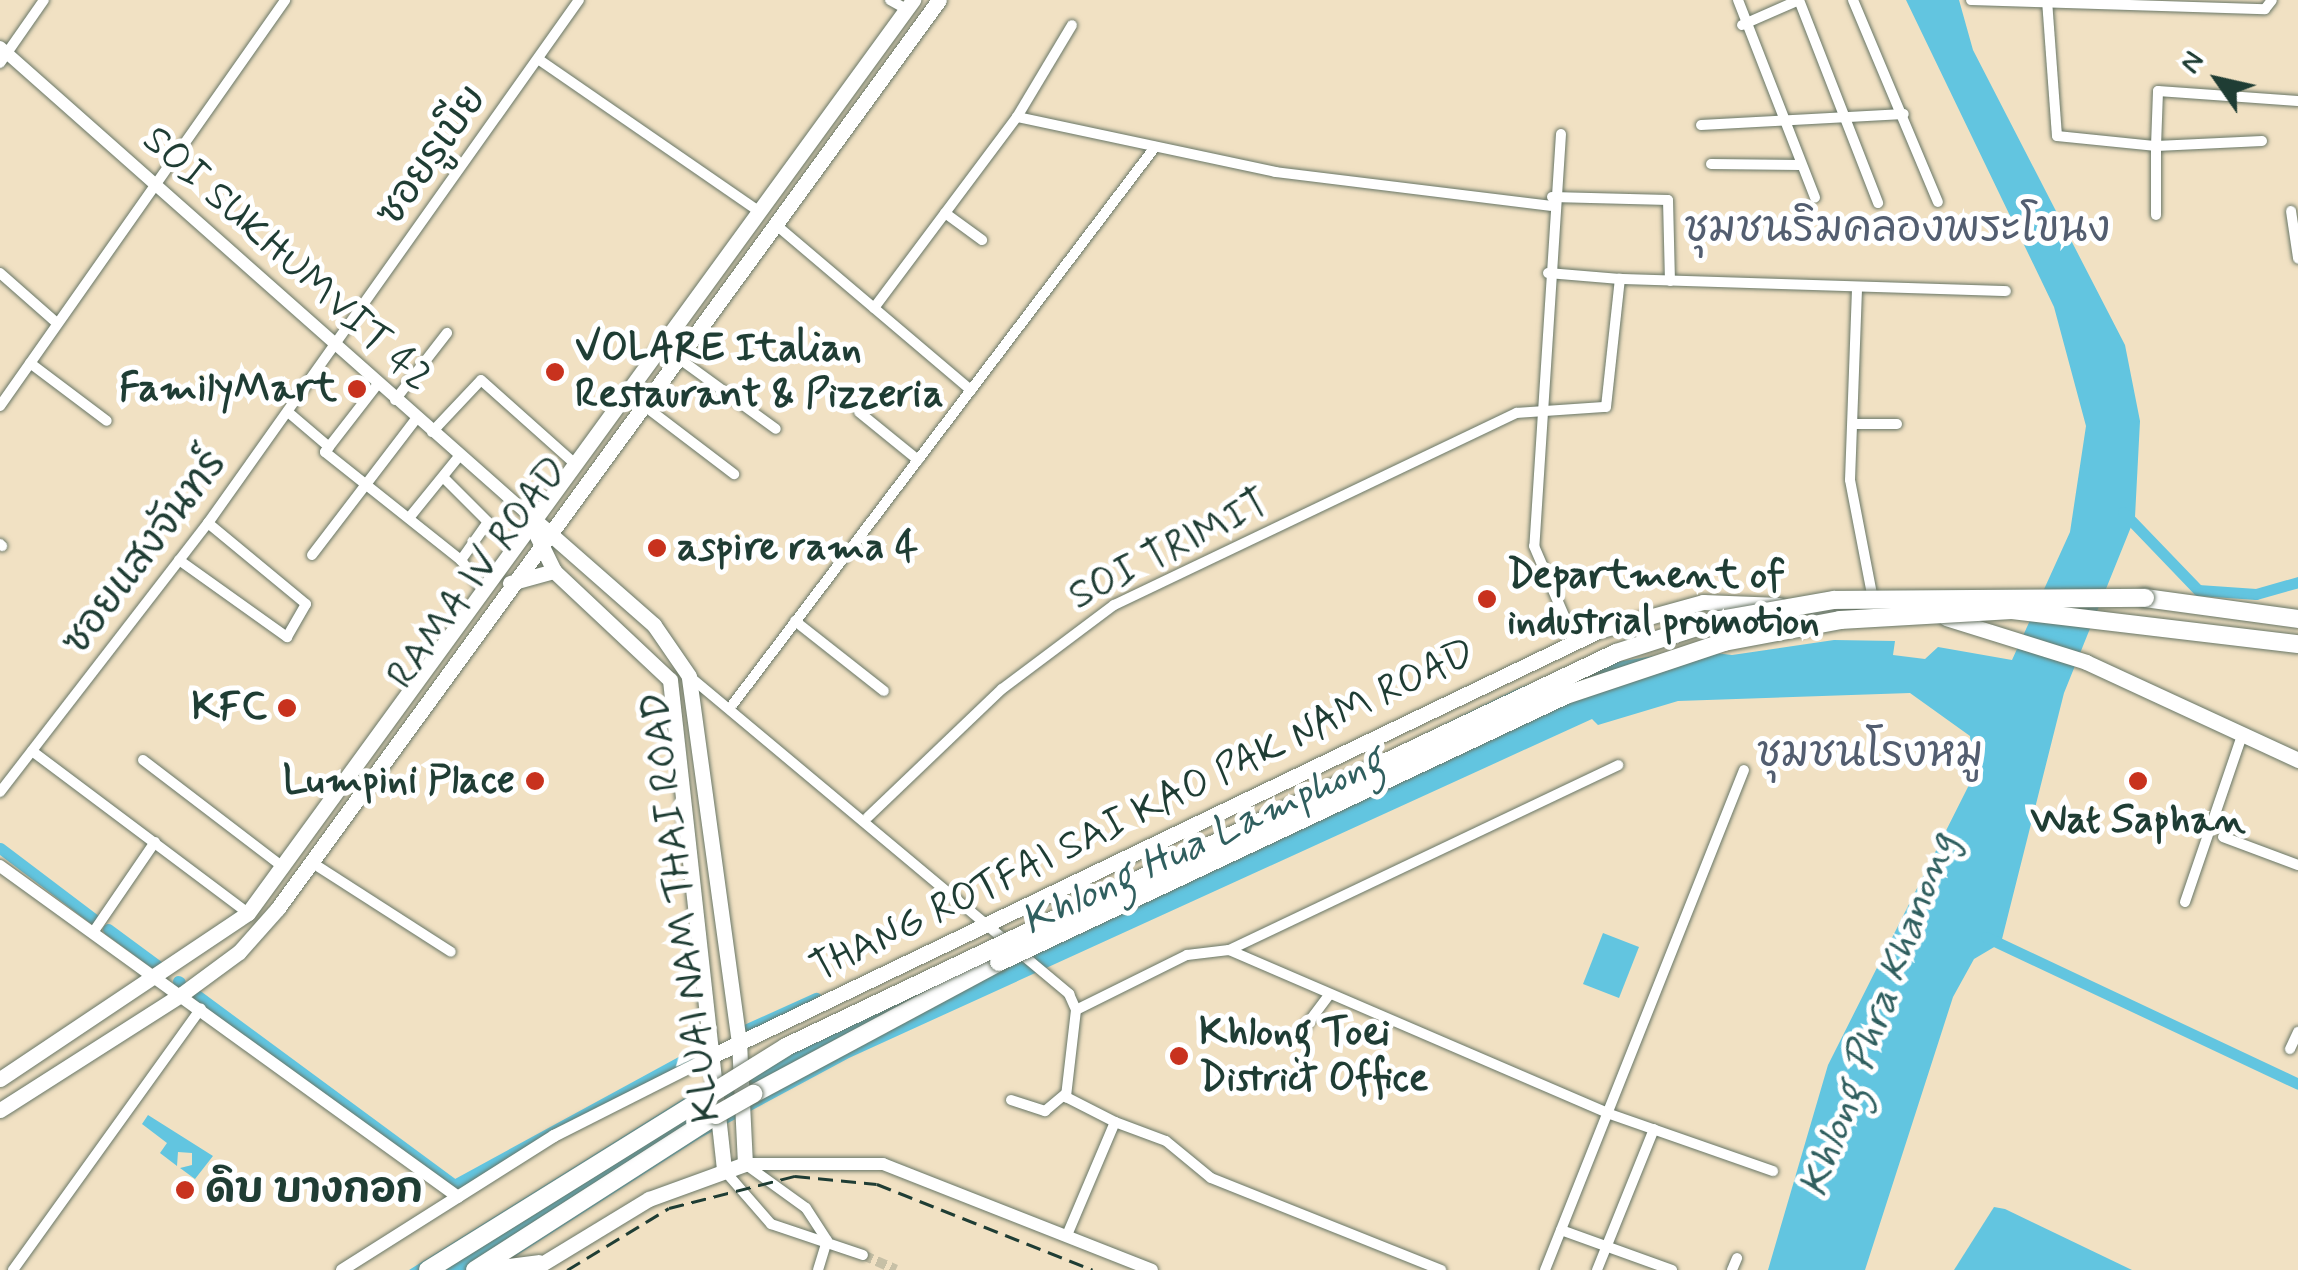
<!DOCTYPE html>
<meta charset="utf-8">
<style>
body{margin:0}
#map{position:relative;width:2298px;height:1270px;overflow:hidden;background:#f1e1c3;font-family:Mynerve,"Playpen Sans Thai",sans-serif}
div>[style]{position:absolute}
.water>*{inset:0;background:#62c5e0}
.canal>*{height:11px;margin:-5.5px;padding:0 5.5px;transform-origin:5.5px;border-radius:5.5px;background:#62c5e0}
.minor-tunnel>*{height:10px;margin-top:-5px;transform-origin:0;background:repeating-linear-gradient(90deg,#c7c0a6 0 10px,transparent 0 15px)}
.roads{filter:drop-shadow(0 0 2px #687666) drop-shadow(0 0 2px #687666)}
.minor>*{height:10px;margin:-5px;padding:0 5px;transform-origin:5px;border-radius:5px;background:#fff}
.tertiary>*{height:12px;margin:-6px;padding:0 6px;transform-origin:6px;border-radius:6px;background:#fff}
.secondary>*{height:15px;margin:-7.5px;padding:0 7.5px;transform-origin:7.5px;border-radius:7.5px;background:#fff}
.primary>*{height:15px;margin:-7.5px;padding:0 7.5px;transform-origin:7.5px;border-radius:7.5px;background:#fff}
.motorway>*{height:18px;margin:-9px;padding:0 9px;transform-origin:9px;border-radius:9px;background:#fff}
.rail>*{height:2.5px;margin-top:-1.25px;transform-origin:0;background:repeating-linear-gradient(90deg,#1f3d34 0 15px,transparent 0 23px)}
.bridges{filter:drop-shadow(0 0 2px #687666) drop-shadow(0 0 2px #687666)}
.motorway-bridge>*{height:18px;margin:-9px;padding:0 9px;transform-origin:9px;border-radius:9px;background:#fff}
.dots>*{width:28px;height:28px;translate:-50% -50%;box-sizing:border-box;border:5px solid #fff;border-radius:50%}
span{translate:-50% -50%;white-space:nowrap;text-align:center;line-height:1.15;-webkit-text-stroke:10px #fff;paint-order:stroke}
.street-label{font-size:40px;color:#1f3d34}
.poi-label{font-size:40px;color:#1f3d34;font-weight:700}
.left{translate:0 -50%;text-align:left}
.right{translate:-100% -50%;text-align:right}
.neighbourhood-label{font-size:42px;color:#535e70}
.water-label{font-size:42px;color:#305f5f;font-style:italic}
.north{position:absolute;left:2168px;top:30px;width:100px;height:100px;-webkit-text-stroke:8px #fff;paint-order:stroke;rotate:304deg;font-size:28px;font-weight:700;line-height:40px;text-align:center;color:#1f3d34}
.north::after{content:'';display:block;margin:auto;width:35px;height:45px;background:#1f3d34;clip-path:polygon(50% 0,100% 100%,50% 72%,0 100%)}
</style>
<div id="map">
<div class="water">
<div style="clip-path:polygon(1906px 0,1959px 0,1973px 50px,2125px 345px,2140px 421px,2135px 517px,2064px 693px,2001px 943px,1974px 959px,1953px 997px,1865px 1270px,1768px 1270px,1828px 1065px,1973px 777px,1970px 736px,1910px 693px,1678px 701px,1598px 725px,1592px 719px,849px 1058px,700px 1138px,494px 1270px,409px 1270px,712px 1081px,1517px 689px,1567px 670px,1691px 650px,1732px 655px,1834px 640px,1895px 641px,1893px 655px,1925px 659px,1938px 647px,2012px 660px,2070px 532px,2086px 426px,2054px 307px)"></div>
<div style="clip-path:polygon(1603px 933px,1639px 947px,1619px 998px,1583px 984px)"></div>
<div style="clip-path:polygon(148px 1115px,213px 1156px,195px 1179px,180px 1168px,192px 1165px,192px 1153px,178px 1152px,177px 1166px,160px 1153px,167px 1143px,142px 1124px)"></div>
<div style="clip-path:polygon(1994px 1207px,2005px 1209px,2132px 1270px,1954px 1270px)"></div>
</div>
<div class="canal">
<div style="left:2123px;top:512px;width:108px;rotate:46.1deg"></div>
<div style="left:2198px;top:590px;width:58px;rotate:3.9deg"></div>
<div style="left:2256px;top:594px;width:44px;rotate:-15.9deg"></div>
<div style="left:0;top:848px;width:123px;rotate:37.1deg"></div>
<div style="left:108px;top:929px;width:66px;rotate:36.3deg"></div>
<div style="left:1986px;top:937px;width:345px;rotate:25.2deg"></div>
<div style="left:178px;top:981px;width:2px;rotate:27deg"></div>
<div style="left:194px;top:993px;width:323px;rotate:36.4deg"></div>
<div style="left:454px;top:1185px;width:284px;rotate:-28.6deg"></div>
<div style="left:747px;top:1029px;width:76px;rotate:-24.2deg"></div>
</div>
<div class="minor-tunnel">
<div style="left:863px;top:1255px;width:36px;rotate:24deg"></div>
</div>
<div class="roads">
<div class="minor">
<div style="left:890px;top:0;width:18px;rotate:29deg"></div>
<div style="left:1738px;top:0;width:212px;rotate:68.7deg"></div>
<div style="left:1799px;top:0;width:218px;rotate:68.7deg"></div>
<div style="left:1853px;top:0;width:219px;rotate:67.2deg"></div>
<div style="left:1971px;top:0;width:294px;rotate:1.8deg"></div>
<div style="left:2265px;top:9px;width:11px;rotate:-52deg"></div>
<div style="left:2047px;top:0;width:136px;rotate:85.8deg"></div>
<div style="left:2057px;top:136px;width:100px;rotate:5.8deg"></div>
<div style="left:2156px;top:146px;width:69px;rotate:90deg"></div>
<div style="left:1742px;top:25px;width:62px;rotate:-23.7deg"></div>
<div style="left:538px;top:59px;width:267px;rotate:34.6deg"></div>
<div style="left:0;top:63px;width:77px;rotate:-55.1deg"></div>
<div style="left:1017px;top:117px;width:264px;rotate:12deg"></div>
<div style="left:1275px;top:172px;width:278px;rotate:7deg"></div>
<div style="left:1701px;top:125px;width:203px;rotate:-3.1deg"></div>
<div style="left:1561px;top:134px;width:413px;rotate:93.7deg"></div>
<div style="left:1534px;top:546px;width:103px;rotate:66.7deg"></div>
<div style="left:2262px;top:141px;width:106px;rotate:177.3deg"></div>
<div style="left:2156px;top:146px;width:55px;rotate:-87.9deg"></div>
<div style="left:2158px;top:91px;width:140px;rotate:4.1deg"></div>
<div style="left:1711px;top:164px;width:89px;rotate:0.6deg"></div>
<div style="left:1552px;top:197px;width:116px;rotate:1.5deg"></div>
<div style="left:1668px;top:200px;width:81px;rotate:88.6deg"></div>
<div style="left:2291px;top:211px;width:48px;rotate:81.5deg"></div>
<div style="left:945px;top:213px;width:46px;rotate:36.1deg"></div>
<div style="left:775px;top:224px;width:257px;rotate:40.3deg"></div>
<div style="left:0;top:273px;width:76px;rotate:41.3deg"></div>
<div style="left:1548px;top:273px;width:72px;rotate:4.8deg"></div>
<div style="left:1857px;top:289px;width:191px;rotate:92.1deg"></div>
<div style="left:1850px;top:480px;width:122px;rotate:79.1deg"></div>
<div style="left:874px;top:308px;width:239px;rotate:-53.2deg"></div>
<div style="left:1017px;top:117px;width:107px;rotate:-59.1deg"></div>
<div style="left:677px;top:357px;width:122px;rotate:36deg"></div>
<div style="left:30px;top:363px;width:96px;rotate:37deg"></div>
<div style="left:377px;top:385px;width:85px;rotate:127.8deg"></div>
<div style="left:325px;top:452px;width:174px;rotate:38.5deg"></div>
<div style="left:461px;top:560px;width:34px;rotate:54deg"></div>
<div style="left:395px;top:400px;width:85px;rotate:-52.2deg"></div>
<div style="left:642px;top:404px;width:116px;rotate:37.3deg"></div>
<div style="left:0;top:406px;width:496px;rotate:-54.9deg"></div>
<div style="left:288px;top:412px;width:54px;rotate:40.5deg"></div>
<div style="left:859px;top:412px;width:76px;rotate:39.1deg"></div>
<div style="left:1854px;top:424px;width:43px"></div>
<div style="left:432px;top:432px;width:71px;rotate:-46.7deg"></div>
<div style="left:481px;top:380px;width:125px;rotate:41.7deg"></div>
<div style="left:443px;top:477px;width:64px;rotate:45deg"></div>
<div style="left:488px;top:522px;width:47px;rotate:125.4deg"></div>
<div style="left:409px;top:518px;width:81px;rotate:-51deg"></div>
<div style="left:0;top:544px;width:3px;rotate:45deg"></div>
<div style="left:312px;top:555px;width:171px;rotate:-52.6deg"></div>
<div style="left:179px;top:560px;width:133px;rotate:35.5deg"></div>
<div style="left:287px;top:637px;width:38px;rotate:-60deg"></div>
<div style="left:306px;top:604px;width:127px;rotate:-140.4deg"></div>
<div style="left:795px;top:621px;width:113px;rotate:38.2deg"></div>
<div style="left:689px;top:676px;width:496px;rotate:39.9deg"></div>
<div style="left:1069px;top:994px;width:17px;rotate:66deg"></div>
<div style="left:1076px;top:1010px;width:88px;rotate:96.6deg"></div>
<div style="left:1066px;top:1097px;width:55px;rotate:27deg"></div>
<div style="left:1115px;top:1122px;width:123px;rotate:113deg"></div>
<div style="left:733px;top:704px;width:699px;rotate:-52.85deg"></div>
<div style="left:32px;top:751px;width:270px;rotate:36.9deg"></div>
<div style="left:143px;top:760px;width:176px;rotate:37.4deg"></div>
<div style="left:0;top:792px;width:340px;rotate:-52.3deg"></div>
<div style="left:208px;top:523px;width:641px;rotate:-54.65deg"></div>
<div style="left:868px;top:817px;width:185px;rotate:-43.7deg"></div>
<div style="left:1002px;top:689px;width:140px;rotate:-36.9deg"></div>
<div style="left:1114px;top:605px;width:446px;rotate:-25.5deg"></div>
<div style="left:1517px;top:413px;width:89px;rotate:-3.9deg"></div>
<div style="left:1606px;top:407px;width:129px;rotate:-83.8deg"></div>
<div style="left:1620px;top:279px;width:386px;rotate:1.8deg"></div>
<div style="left:2223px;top:837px;width:80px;rotate:20.5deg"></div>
<div style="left:311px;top:862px;width:166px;rotate:32.7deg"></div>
<div style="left:2185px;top:902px;width:179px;rotate:-71.1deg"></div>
<div style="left:94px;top:931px;width:108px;rotate:-55.6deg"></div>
<div style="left:1229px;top:950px;width:431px;rotate:-25.4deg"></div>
<div style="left:1076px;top:1010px;width:124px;rotate:-26.4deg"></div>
<div style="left:1187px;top:955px;width:42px;rotate:-6.8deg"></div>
<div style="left:1229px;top:950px;width:412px;rotate:23.3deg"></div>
<div style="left:1607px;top:1113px;width:176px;rotate:19.3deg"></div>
<div style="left:1302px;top:1031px;width:45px;rotate:-53.1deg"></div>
<div style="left:2290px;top:1049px;width:19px;rotate:-65deg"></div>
<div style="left:1011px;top:1100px;width:36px;rotate:18deg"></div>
<div style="left:1045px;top:1111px;width:26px;rotate:-40deg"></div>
<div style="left:1115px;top:1122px;width:54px;rotate:20.4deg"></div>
<div style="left:1166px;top:1141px;width:58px;rotate:39.4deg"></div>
<div style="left:1211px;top:1178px;width:248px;rotate:21.8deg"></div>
<div style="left:745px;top:1164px;width:75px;rotate:35.8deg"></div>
<div style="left:806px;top:1208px;width:38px;rotate:57deg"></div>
<div style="left:724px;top:1170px;width:72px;rotate:49deg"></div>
<div style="left:771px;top:1224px;width:97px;rotate:18.6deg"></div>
<div style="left:1561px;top:1230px;width:118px;rotate:19.8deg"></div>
<div style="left:13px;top:1270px;width:322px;rotate:-54.3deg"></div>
<div style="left:818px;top:1270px;width:31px;rotate:-73deg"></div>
<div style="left:1545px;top:1270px;width:538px;rotate:-68.3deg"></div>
<div style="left:1597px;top:1270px;width:152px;rotate:-68deg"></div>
<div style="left:1732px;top:1270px;width:13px;rotate:-67deg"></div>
</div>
<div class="tertiary">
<div style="left:0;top:47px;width:711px;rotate:41.52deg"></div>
<div style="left:0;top:866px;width:565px;rotate:35.86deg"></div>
<div style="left:745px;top:1164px;width:138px"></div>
<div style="left:883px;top:1164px;width:289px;rotate:21.5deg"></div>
<div style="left:342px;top:1270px;width:251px;rotate:-32.3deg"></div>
<div style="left:554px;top:1136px;width:182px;rotate:-26.8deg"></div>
</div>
<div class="secondary">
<div style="left:537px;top:536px;width:39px;rotate:64deg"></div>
<div style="left:554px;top:571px;width:159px;rotate:43.2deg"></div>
<div style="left:670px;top:680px;width:492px;rotate:83.7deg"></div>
<div style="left:1817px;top:608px;width:91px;rotate:1.3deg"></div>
<div style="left:1946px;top:618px;width:147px;rotate:17.4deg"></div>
<div style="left:2086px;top:662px;width:234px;rotate:24.8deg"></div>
<div style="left:716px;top:1054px;width:978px;rotate:-25.62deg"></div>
<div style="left:1598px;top:631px;width:109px;rotate:-15.4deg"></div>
<div style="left:1703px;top:602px;width:76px;rotate:2.3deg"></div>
<div style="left:532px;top:1270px;width:137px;rotate:-31.3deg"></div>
<div style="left:649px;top:1199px;width:102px;rotate:-20deg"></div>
<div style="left:745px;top:1164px;width:121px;rotate:-92.8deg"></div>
<div style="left:739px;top:1043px;width:370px;rotate:-97.8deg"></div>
<div style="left:689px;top:676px;width:62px;rotate:-124.5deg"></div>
<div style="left:654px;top:625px;width:162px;rotate:-138.7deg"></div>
</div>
<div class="primary">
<div style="left:510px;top:583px;width:46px;rotate:-15.3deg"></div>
<div style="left:0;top:1079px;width:298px;rotate:-33.8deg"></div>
<div style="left:248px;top:913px;width:1130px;rotate:-53.93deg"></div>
<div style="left:0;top:1110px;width:216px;rotate:-32.5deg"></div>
<div style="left:182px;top:994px;width:71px;rotate:-36.4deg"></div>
<div style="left:239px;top:952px;width:59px;rotate:-48.4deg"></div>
<div style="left:278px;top:908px;width:1123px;rotate:-53.95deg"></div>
</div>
<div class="motorway">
<div style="left:2145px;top:598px;width:154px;rotate:7.8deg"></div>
<div style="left:753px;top:1094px;width:279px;rotate:-28.2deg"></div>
<div style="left:475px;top:1270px;width:287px;rotate:-32.7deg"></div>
<div style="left:494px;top:1270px;width:45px;rotate:-7.6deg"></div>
</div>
</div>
<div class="rail">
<div style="left:567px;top:1270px;width:119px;rotate:-31.3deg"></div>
<div style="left:669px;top:1208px;width:130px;rotate:-14.3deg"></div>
<div style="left:795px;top:1176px;width:82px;rotate:5.6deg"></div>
<div style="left:877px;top:1184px;width:232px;rotate:21.7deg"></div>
</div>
<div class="bridges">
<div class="motorway-bridge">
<div style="left:999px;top:962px;width:627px;rotate:-25.22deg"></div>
<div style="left:1566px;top:695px;width:167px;rotate:-18.5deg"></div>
<div style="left:1724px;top:642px;width:118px;rotate:-10.7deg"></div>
<div style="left:1840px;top:620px;width:172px;rotate:-3.3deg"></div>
<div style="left:2012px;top:610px;width:288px;rotate:6.8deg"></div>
<div style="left:716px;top:1115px;width:43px;rotate:-29.6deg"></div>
<div style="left:428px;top:1270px;width:422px;rotate:-31.9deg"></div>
<div style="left:786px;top:1047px;width:919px;rotate:-25.39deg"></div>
<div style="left:1616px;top:653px;width:108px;rotate:-17.8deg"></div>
<div style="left:1719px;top:620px;width:117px;rotate:-9.9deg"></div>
<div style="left:1834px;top:600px;width:311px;rotate:-0.4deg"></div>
</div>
</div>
<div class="dots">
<div style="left:555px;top:372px;background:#c8321e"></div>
<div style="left:357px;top:389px;background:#c8321e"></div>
<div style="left:657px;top:548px;background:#c8321e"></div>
<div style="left:1487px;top:599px;background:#c8321e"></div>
<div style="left:287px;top:708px;background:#c8321e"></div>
<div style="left:535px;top:781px;background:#c8321e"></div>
<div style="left:2138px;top:781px;background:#c8321e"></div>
<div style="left:1179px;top:1056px;background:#c8321e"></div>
<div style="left:185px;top:1190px;background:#c8321e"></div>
</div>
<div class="street-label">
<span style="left:432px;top:156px;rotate:-55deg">ซอยรูเบีย</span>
<span style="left:287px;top:259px;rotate:42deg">SOI SUKHUMVIT 42</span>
<span style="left:1169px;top:550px;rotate:-27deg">SOI TRIMIT</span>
<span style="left:145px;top:553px;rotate:-53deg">ซอยแสงจันทร์</span>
<span style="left:478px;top:573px;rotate:-54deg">RAMA IV ROAD</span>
<span style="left:1143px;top:811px;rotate:-26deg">THANG ROTFAI SAI KAO PAK NAM ROAD</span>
<span style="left:682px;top:907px;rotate:-97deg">KLUAI NAM THAI ROAD</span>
</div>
<div class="poi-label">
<span class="left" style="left:575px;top:372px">VOLARE Italian<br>Restaurant &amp; Pizzeria</span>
<span class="right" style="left:337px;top:389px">FamilyMart</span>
<span class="left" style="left:677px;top:548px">aspire rama 4</span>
<span class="left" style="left:1507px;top:599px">Department of<br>industrial promotion</span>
<span class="right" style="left:267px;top:708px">KFC</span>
<span class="right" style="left:515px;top:781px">Lumpini Place</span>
<span style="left:2138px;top:821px">Wat Saphan</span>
<span class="left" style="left:1199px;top:1056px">Khlong Toei<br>District Office</span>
<span class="left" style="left:205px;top:1190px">ดิบ บางกอก</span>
</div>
<div class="neighbourhood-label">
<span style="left:1897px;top:230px">ชุมชนริมคลองพระโขนง</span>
<span style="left:1870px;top:755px">ชุมชนโรงหมู</span>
</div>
<div class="water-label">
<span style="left:1203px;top:842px;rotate:-25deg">Khlong Hua Lamphong</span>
<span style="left:1879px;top:1015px;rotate:-70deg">Khlong Phra Khanong</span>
</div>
<div class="north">N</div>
</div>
